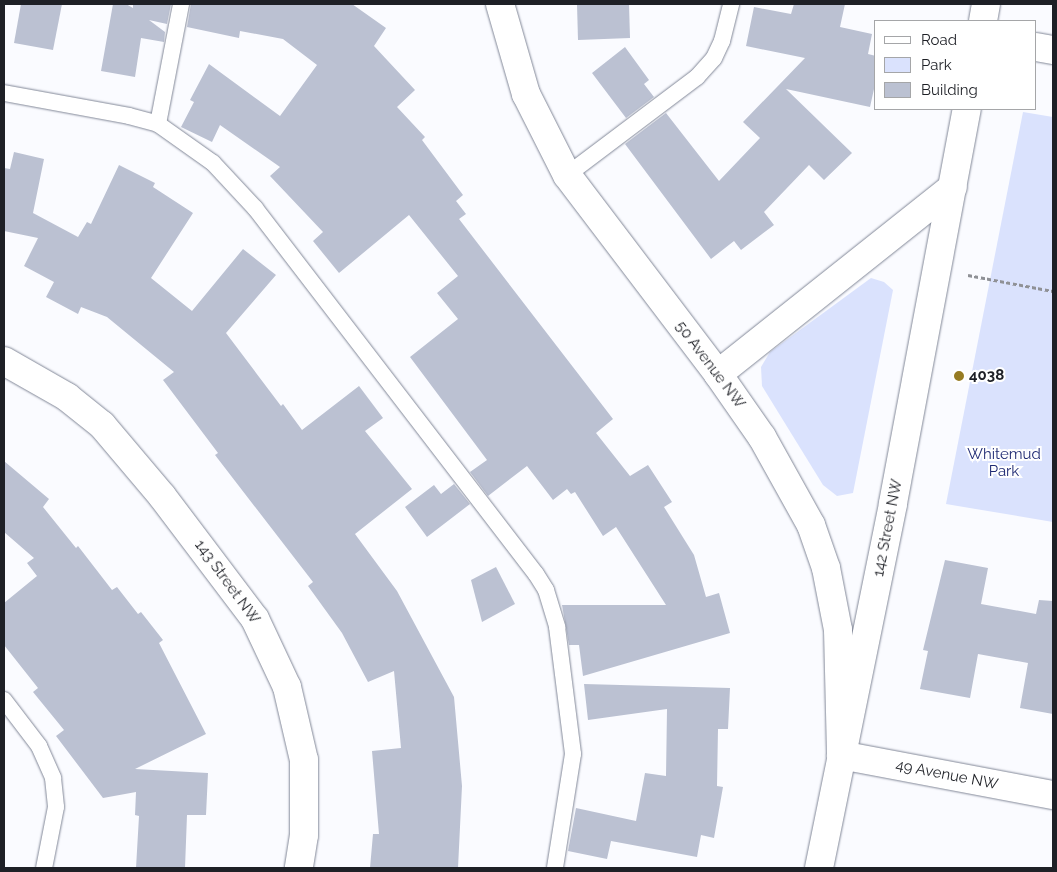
<!DOCTYPE html>
<style>
body{margin:0}
#map{position:relative;width:1057px;height:872px;overflow:hidden;background:#fafbff;font-family:Raleway,sans-serif}
div>[style]{position:absolute}
.green>*{inset:0;background:#dae2fd}
.building>*{inset:0;background:#bbc1d2}
.path>*{height:3px;margin-top:-1.5px;transform-origin:0;background:repeating-linear-gradient(90deg,#8f9196 0 4px,transparent 0 6.5px)}
.roads{filter:drop-shadow(0 0 1px #828898) drop-shadow(0 0 1px #828898)}
.service>*{height:16px;margin:-8px;padding:0 8px;transform-origin:8px;border-radius:8px;background:#fff}
.minor>*{height:28px;margin:-14px;padding:0 14px;transform-origin:14px;border-radius:14px;background:#fff}
.tertiary>*{height:28px;margin:-14px;padding:0 14px;transform-origin:14px;border-radius:14px;background:#fff}
.dots>*{width:14px;height:14px;translate:-50% -50%;box-sizing:border-box;border:2px solid #fff;border-radius:50%}
span{translate:-50% -50%;white-space:nowrap;text-align:center;line-height:1.15;-webkit-text-stroke:4px #fff;paint-order:stroke}
.street-label{font-size:15px;color:#1e2026}
.poi-label{font-size:15px;color:#1e2026;font-weight:700}
.left{translate:0 -50%;text-align:left}
.park-label{font-size:15px;color:#1f2a73}
.frame{position:absolute;inset:0;border:5px solid #1e2026;pointer-events:none}
.legend{position:absolute;left:874px;top:20px;width:162px;height:90px;box-sizing:border-box;background:#fff;border:1px solid #a5a6a8;margin:0;padding:6px 9px;list-style:none;font-size:15px;color:#1e2026}
.legend li{display:flex;align-items:center;gap:10px;height:25px}
.legend b{width:25px;border:1px solid #a5a6a8}
</style>
<div id="map">
<div class="green">
<div style="clip-path:polygon(1023px 112px,1053px 117px,1053px 522px,946px 504px)"></div>
<div style="clip-path:polygon(871px 278px,884px 282px,893px 290px,853px 493px,837px 496px,823px 485px,762px 386px,761px 367px,770px 352px)"></div>
</div>
<div class="building">
<div style="clip-path:polygon(21px 4px,62px 4px,53px 50px,14px 43px)"></div>
<div style="clip-path:polygon(113px 4px,126px 4px,133px 8px,133px 4px,171px 4px,167px 24px,149px 20px,165px 32px,164px 42px,141px 38px,135px 77px,101px 71px)"></div>
<div style="clip-path:polygon(191px 4px,352px 4px,386px 28px,374px 46px,415px 90px,397px 107px,425px 137px,422px 140px,463px 195px,456px 201px,466px 214px,459px 219px,613px 419px,596px 433px,630px 476px,648px 465px,672px 502px,664px 507px,694px 555px,706px 597px,719px 593px,730px 633px,583px 676px,579px 645px,569px 645px,562px 605px,666px 605px,616px 527px,603px 536px,575px 492px,571px 494px,567px 489px,553px 500px,527px 466px,488px 496px,470px 472px,487px 460px,410px 357px,458px 319px,437px 293px,458px 276px,409px 215px,339px 273px,313px 241px,323px 232px,270px 176px,280px 167px,220px 125px,212px 142px,181px 127px,194px 102px,190px 100px,209px 64px,280px 116px,317px 65px,283px 39px,240px 31px,239px 38px,187px 27px)"></div>
<div style="clip-path:polygon(577px 4px,629px 4px,630px 38px,578px 40px)"></div>
<div style="clip-path:polygon(794px 4px,845px 4px,840px 27px,872px 34px,868px 54px,876px 56px,876px 80px,870px 107px,786px 89px,852px 153px,824px 180px,809px 165px,764px 212px,774px 225px,741px 250px,734px 241px,711px 259px,625px 144px,666px 113px,719px 181px,760px 138px,743px 122px,805px 58px,746px 46px,754px 7px,791px 14px)"></div>
<div style="clip-path:polygon(625px 47px,649px 80px,644px 84px,654px 97px,626px 118px,592px 73px)"></div>
<div style="clip-path:polygon(14px 152px,44px 159px,33px 213px,78px 237px,87px 222px,91px 224px,119px 165px,155px 183px,153px 187px,193px 213px,151px 278px,192px 311px,243px 249px,276px 275px,226px 333px,281px 406px,283px 404px,302px 430px,359px 386px,383px 418px,365px 431px,412px 489px,355px 534px,397px 591px,454px 697px,462px 786px,458px 868px,370px 868px,373px 834px,379px 834px,372px 751px,401px 748px,394px 671px,368px 682px,342px 633px,308px 586px,313px 582px,215px 455px,218px 453px,163px 380px,174px 372px,107px 317px,81px 307px,78px 314px,46px 297px,54px 282px,24px 266px,38px 238px,4px 231px,4px 168px,10px 169px)"></div>
<div style="clip-path:polygon(4px 461px,49px 499px,43px 507px,76px 548px,78px 546px,112px 590px,117px 587px,138px 614px,141px 612px,163px 640px,159px 643px,206px 734px,135px 769px,208px 773px,206px 815px,187px 815px,185px 868px,136px 868px,139px 816px,135px 815px,136px 792px,103px 798px,56px 736px,64px 730px,33px 692px,38px 688px,4px 645px,4px 603px,37px 576px,27px 563px,34px 558px,4px 532px)"></div>
<div style="clip-path:polygon(454px 484px,470px 504px,427px 537px,405px 507px,434px 485px,441px 494px)"></div>
<div style="clip-path:polygon(945px 560px,988px 568px,981px 604px,1036px 614px,1039px 600px,1053px 601px,1053px 714px,1020px 708px,1028px 663px,978px 654px,970px 698px,920px 689px,928px 651px,923px 650px)"></div>
<div style="clip-path:polygon(496px 567px,515px 604px,482px 622px,471px 580px)"></div>
<div style="clip-path:polygon(584px 684px,730px 688px,728px 729px,718px 729px,717px 786px,723px 787px,714px 838px,701px 835px,697px 857px,611px 841px,607px 859px,568px 851px,576px 808px,636px 821px,645px 773px,666px 776px,667px 709px,588px 720px)"></div>
</div>
<div class="path">
<div style="left:968px;top:275px;width:86px;rotate:10.7deg"></div>
</div>
<div class="roads">
<div class="service">
<div style="left:4px;top:93px;width:127px;rotate:10.4deg"></div>
<div style="left:129px;top:116px;width:30px;rotate:15deg"></div>
<div style="left:158px;top:124px;width:67px;rotate:35.3deg"></div>
<div style="left:213px;top:163px;width:62px;rotate:47deg"></div>
<div style="left:255px;top:208px;width:461px;rotate:52.5deg"></div>
<div style="left:536px;top:574px;width:19px;rotate:58deg"></div>
<div style="left:546px;top:590px;width:39px;rotate:73deg"></div>
<div style="left:557px;top:627px;width:128px;rotate:82.8deg"></div>
<div style="left:573px;top:754px;width:115px;rotate:99deg"></div>
<div style="left:158px;top:124px;width:122px;rotate:-79.1deg"></div>
<div style="left:567px;top:175px;width:163px;rotate:-37deg"></div>
<div style="left:697px;top:77px;width:25px;rotate:-48deg"></div>
<div style="left:714px;top:58px;width:19px;rotate:-65deg"></div>
<div style="left:722px;top:41px;width:38px;rotate:-76deg"></div>
<div style="left:4px;top:700px;width:58px;rotate:52.7deg"></div>
<div style="left:39px;top:746px;width:35px;rotate:66deg"></div>
<div style="left:53px;top:778px;width:29px;rotate:84deg"></div>
<div style="left:56px;top:807px;width:62px;rotate:101.1deg"></div>
</div>
<div class="minor">
<div style="left:1036px;top:47px;width:17px;rotate:10deg"></div>
<div style="left:4px;top:361px;width:73px;rotate:29.7deg"></div>
<div style="left:67px;top:397px;width:45px;rotate:38.7deg"></div>
<div style="left:102px;top:425px;width:93px;rotate:49.8deg"></div>
<div style="left:162px;top:496px;width:154px;rotate:52.9deg"></div>
<div style="left:255px;top:619px;width:75px;rotate:64.8deg"></div>
<div style="left:287px;top:687px;width:75px;rotate:76.9deg"></div>
<div style="left:304px;top:760px;width:75px;rotate:90deg"></div>
<div style="left:304px;top:835px;width:33px;rotate:99deg"></div>
<div style="left:718px;top:374px;width:300px;rotate:-38.5deg"></div>
<div style="left:841px;top:755px;width:216px;rotate:10.7deg"></div>
</div>
<div class="tertiary">
<div style="left:500px;top:4px;width:94px;rotate:73.9deg"></div>
<div style="left:526px;top:94px;width:91px;rotate:63.2deg"></div>
<div style="left:567px;top:175px;width:250px;rotate:52.8deg"></div>
<div style="left:718px;top:374px;width:77px;rotate:55.1deg"></div>
<div style="left:762px;top:437px;width:101px;rotate:60.9deg"></div>
<div style="left:811px;top:525px;width:46px;rotate:70.8deg"></div>
<div style="left:826px;top:568px;width:63px;rotate:79deg"></div>
<div style="left:838px;top:630px;width:125px;rotate:88.6deg"></div>
<div style="left:983px;top:21px;width:17px;rotate:-80deg"></div>
<div style="left:819px;top:868px;width:372px;rotate:-78.5deg"></div>
<div style="left:893px;top:503px;width:401px;rotate:-79.4deg"></div>
</div>
</div>
<div class="dots">
<div style="left:959px;top:376px;background:#967b23"></div>
</div>
<div class="street-label">
<span style="left:710px;top:365px;rotate:53deg">50 Avenue NW</span>
<span style="left:888px;top:528px;rotate:-79deg">142 Street NW</span>
<span style="left:227px;top:582px;rotate:54deg">143 Street NW</span>
<span style="left:947px;top:775px;rotate:11deg">49 Avenue NW</span>
</div>
<div class="poi-label">
<span class="left" style="left:969px;top:376px">4038</span>
</div>
<div class="park-label">
<span style="left:1004px;top:463px">Whitemud<br>Park</span>
</div>
<div class="frame"></div>
<ul class="legend">
<li><b style="height:6px;background:#fff"></b>Road</li>
<li><b style="height:14px;background:#dae2fd"></b>Park</li>
<li><b style="height:14px;background:#bbc1d2"></b>Building</li>
</ul>
</div>
